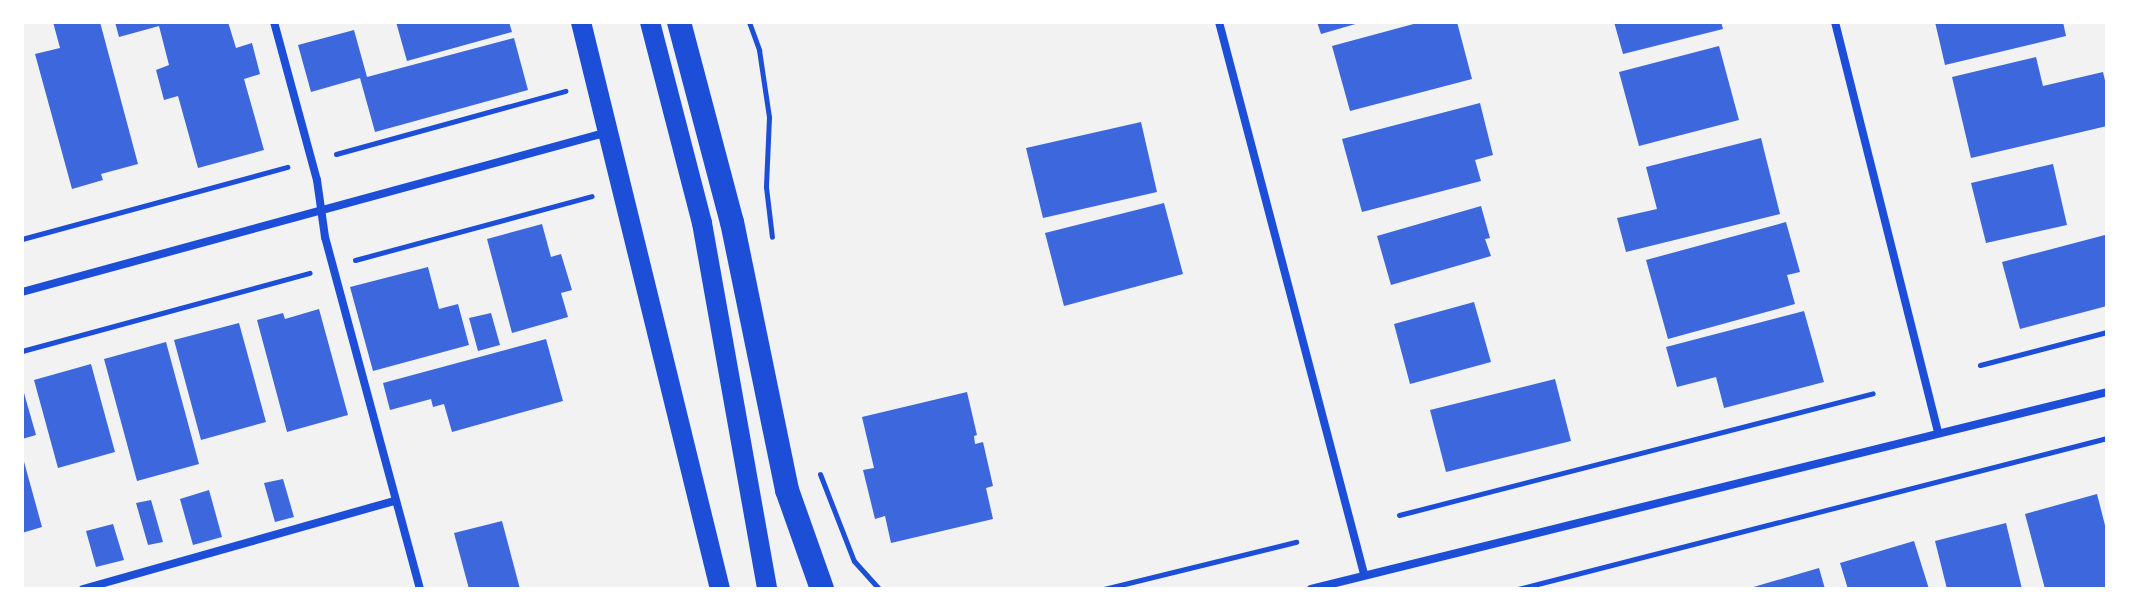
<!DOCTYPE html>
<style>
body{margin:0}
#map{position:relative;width:2129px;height:611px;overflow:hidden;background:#f2f2f2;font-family:"Nunito Sans",sans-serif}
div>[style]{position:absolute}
.building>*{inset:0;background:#3d67dc}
.path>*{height:5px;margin:-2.5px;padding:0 2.5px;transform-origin:2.5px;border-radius:2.5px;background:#1d4ed8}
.minor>*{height:8px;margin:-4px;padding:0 4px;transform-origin:4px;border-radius:4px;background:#1d4ed8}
.primary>*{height:20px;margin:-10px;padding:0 10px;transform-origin:10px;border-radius:10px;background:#1d4ed8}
.motorway>*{height:24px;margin:-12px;padding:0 12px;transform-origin:12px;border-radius:12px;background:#1d4ed8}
span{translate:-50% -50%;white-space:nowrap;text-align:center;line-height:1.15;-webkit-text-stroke:6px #fff;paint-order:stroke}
.frame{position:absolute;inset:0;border:24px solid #fff;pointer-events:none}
</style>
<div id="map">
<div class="building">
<div style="clip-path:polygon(53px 22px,100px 22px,138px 164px,101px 174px,103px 180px,72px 189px,35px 54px,60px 48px)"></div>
<div style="clip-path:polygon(115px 22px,228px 22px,236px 48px,252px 43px,260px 74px,244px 79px,264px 150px,198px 168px,178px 96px,164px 100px,156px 70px,169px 65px,159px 26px,119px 37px)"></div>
<div style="clip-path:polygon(396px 22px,509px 22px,512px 32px,407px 61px)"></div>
<div style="clip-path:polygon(1317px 22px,1359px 22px,1359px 23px,1321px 34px)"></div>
<div style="clip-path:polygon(1421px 22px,1457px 22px,1472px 79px,1350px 111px,1332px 46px)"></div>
<div style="clip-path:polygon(1614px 22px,1721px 22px,1723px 29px,1623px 54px)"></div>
<div style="clip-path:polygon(1935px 22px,2063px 22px,2066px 36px,1945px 65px)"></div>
<div style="clip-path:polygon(354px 30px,367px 77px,514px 38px,528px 90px,375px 132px,360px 78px,311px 92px,298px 45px)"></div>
<div style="clip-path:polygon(1719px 46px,1739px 120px,1639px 146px,1619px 72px)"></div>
<div style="clip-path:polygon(2036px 57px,2043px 86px,2103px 72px,2107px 89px,2107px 126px,1971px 158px,1952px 77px)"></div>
<div style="clip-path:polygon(1480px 103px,1493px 155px,1475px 160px,1481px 181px,1362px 212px,1342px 139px)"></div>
<div style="clip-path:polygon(1141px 122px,1157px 192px,1043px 218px,1026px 148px)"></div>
<div style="clip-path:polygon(1761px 138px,1780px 214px,1626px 252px,1617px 218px,1657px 209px,1646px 167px)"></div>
<div style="clip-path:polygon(2053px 164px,2067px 225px,1986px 243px,1971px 183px)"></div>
<div style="clip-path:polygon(1164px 203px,1183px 274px,1064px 306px,1045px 233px)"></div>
<div style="clip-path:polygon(1481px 206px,1490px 238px,1485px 239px,1491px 256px,1391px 285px,1377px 236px)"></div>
<div style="clip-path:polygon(1786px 222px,1800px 272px,1787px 275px,1795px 304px,1668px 339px,1646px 260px)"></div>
<div style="clip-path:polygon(542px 224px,551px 257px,561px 254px,572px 290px,561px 293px,568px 317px,512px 333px,487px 239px)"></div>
<div style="clip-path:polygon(2105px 235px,2107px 306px,2020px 329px,2002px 262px)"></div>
<div style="clip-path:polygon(428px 267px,439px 309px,458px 304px,469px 345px,373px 371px,350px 287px)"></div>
<div style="clip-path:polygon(1474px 302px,1491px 362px,1410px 384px,1394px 324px)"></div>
<div style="clip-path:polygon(319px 309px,348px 415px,287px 432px,257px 320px,283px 313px,285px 319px)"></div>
<div style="clip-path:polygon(1804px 311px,1824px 382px,1724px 408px,1716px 377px,1677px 387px,1666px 347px)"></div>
<div style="clip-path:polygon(491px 313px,500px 345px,478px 351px,469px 318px)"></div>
<div style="clip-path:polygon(239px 323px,266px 422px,201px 440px,174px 340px)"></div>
<div style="clip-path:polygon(546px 339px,563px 401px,452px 432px,444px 404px,433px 407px,431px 399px,390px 410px,383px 383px)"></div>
<div style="clip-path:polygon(166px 342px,199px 464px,137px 481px,104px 359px)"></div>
<div style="clip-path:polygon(91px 364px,115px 452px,58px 468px,34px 380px)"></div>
<div style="clip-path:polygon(1555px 379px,1571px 441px,1446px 472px,1430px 410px)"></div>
<div style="clip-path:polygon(22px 386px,36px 435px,22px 439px)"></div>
<div style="clip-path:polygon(967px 392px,977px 435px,974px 436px,975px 444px,983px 442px,993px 486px,986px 488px,993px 519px,891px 543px,885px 516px,875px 519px,863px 470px,874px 468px,862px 417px)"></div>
<div style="clip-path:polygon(23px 458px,42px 527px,22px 533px,22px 459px)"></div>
<div style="clip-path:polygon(283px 479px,294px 517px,275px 522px,264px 483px)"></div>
<div style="clip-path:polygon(209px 490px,222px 537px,193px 545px,180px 499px)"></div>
<div style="clip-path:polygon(2097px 494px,2107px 533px,2107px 589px,2045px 589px,2025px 514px)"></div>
<div style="clip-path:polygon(151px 500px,163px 542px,148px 545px,136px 503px)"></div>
<div style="clip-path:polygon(502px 521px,520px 589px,469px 589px,454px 533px)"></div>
<div style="clip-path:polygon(2006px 523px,2022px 589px,1947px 589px,1935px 541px)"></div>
<div style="clip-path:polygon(113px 524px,124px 560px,96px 567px,86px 531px)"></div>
<div style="clip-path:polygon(1914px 541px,1929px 589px,1848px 589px,1840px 563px)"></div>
<div style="clip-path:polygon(1819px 568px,1825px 589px,1750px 589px,1750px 588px)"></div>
</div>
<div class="path">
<div style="left:749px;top:22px;width:30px;rotate:70deg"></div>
<div style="left:759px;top:50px;width:68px;rotate:81.5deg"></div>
<div style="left:769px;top:117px;width:70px;rotate:92.5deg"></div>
<div style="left:766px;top:187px;width:50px;rotate:83.2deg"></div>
<div style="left:336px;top:154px;width:238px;rotate:-15.4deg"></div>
<div style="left:22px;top:239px;width:275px;rotate:-15.2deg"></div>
<div style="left:355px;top:260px;width:245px;rotate:-15.1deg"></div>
<div style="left:22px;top:351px;width:298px;rotate:-15.2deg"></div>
<div style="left:1980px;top:365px;width:131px;rotate:-14.6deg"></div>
<div style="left:820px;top:474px;width:93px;rotate:68.7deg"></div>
<div style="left:854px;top:561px;width:38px;rotate:48deg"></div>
<div style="left:1399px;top:515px;width:489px;rotate:-14.4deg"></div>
<div style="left:1104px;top:589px;width:198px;rotate:-13.8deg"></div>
<div style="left:1518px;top:589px;width:608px;rotate:-14.38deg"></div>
</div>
<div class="minor">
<div style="left:274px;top:22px;width:164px;rotate:74.8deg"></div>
<div style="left:317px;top:180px;width:58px;rotate:82deg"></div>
<div style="left:325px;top:237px;width:365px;rotate:74.9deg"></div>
<div style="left:1219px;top:22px;width:571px;rotate:75.28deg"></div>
<div style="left:1835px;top:22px;width:422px;rotate:75.9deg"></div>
<div style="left:22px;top:292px;width:607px;rotate:-15.27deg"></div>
<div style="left:83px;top:589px;width:324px;rotate:-15.8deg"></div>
<div style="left:1311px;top:589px;width:820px;rotate:-13.9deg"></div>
</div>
<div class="primary">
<div style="left:581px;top:22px;width:584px;rotate:76.23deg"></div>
<div style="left:650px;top:22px;width:208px;rotate:75.5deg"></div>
<div style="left:702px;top:223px;width:372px;rotate:79.9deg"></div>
</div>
<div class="motorway">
<div style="left:679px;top:22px;width:207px;rotate:75.2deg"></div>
<div style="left:732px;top:222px;width:274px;rotate:78.4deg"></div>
<div style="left:787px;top:490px;width:105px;rotate:70.5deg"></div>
</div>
<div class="frame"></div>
</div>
